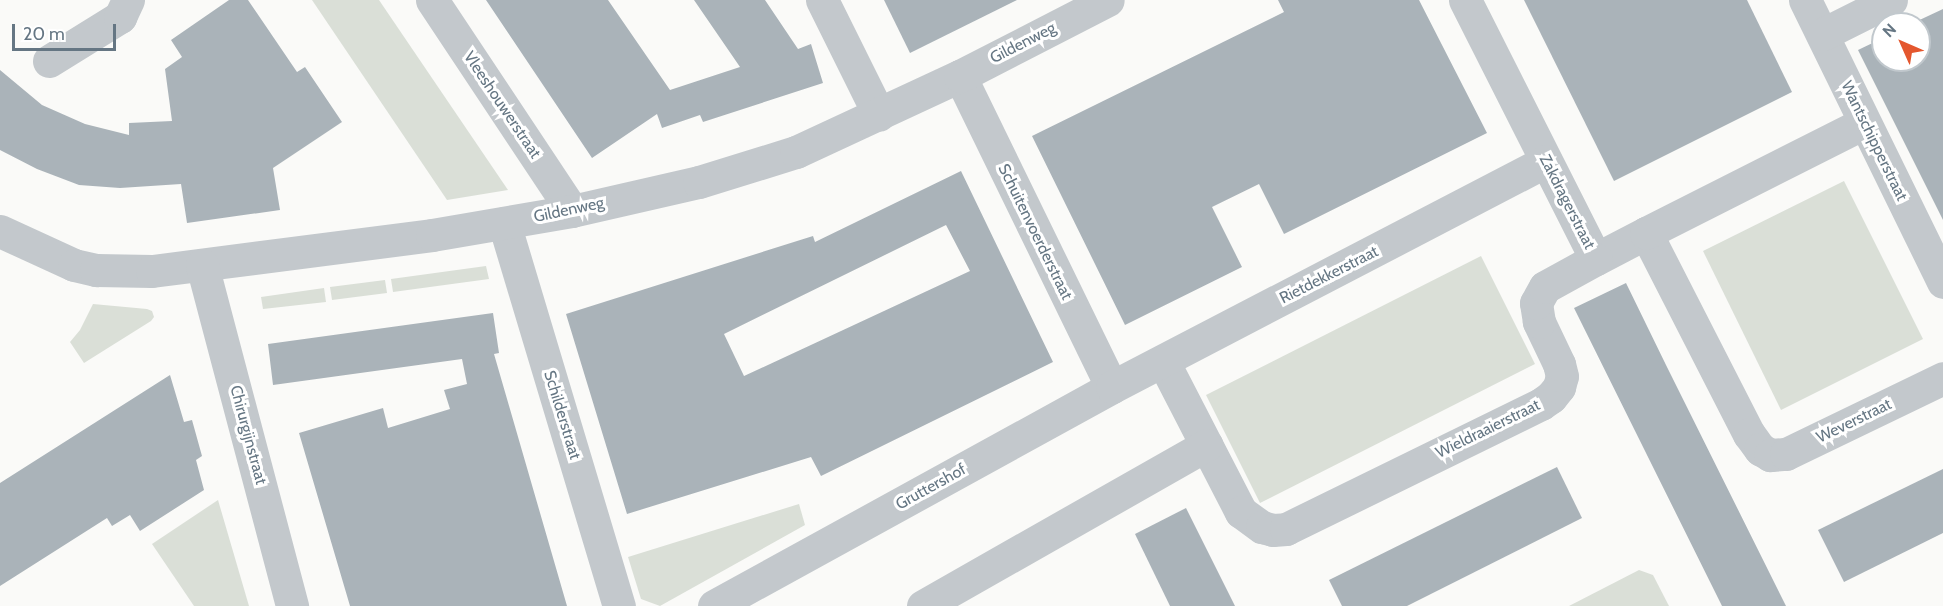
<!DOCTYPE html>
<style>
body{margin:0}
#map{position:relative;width:1943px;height:606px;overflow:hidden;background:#fafaf8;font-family:Cabin,sans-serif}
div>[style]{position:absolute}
.green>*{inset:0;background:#dadfd7}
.building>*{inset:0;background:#aab3b9}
.street>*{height:33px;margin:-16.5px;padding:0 16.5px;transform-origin:16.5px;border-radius:16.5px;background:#c3c8cc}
span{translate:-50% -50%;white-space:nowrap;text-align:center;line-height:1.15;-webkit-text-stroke:6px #fff;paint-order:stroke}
.street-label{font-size:16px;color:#657683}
.north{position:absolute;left:1871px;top:12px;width:60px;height:60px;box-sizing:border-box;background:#fff;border:2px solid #c1c8cd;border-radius:50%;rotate:315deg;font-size:16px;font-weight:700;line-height:24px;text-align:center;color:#657683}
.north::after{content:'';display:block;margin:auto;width:21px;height:27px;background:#e4572e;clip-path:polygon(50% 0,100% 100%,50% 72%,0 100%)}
.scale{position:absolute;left:12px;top:24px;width:104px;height:27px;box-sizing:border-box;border:3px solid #657683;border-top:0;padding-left:8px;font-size:18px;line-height:21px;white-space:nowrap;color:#657683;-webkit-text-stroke:4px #fff;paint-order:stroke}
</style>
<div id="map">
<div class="green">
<div style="clip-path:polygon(312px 0,379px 0,508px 190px,447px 200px)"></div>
<div style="clip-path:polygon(1844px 181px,1923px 339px,1781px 410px,1703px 251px)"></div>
<div style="clip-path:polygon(1481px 256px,1535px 364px,1260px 503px,1206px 395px)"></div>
<div style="clip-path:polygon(486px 266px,489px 279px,393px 292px,391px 279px)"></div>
<div style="clip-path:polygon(385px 280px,387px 293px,332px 300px,330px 287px)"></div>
<div style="clip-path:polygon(324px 288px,326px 302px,263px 309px,261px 297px)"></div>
<div style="clip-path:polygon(93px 304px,147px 309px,152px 311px,154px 317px,151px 321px,84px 363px,70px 342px,80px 330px)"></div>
<div style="clip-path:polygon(218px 500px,249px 606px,194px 606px,152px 544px)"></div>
<div style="clip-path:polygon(799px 504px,805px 525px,660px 606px,641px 599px,628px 557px)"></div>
<div style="clip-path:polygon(1639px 570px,1653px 575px,1669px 606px,1569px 606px)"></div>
</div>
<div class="building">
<div style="clip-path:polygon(229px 0,248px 0,297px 72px,305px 67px,342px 122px,273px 168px,280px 210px,187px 223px,181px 184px,120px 188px,79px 185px,37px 169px,0 150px,0 70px,42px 105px,85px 124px,129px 135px,129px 123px,172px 121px,165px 69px,182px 57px,171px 40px)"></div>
<div style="clip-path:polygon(486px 0,608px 0,670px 90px,740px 67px,694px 0,765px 0,798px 49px,811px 44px,823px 83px,703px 122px,700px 115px,662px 128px,657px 114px,592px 158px)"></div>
<div style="clip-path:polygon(884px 0,1017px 0,910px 53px)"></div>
<div style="clip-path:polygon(1278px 0,1419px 0,1487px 133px,1284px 234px,1259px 184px,1212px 207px,1242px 267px,1125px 325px,1032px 136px,1284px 12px)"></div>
<div style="clip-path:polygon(1524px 0,1747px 0,1792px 92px,1614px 181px)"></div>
<div style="clip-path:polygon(1943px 9px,1943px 220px,1858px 50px,1883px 38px,1883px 60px,1919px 60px,1919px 24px,1911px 24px)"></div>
<div style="clip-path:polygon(evenodd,961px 171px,1053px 362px,821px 476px,811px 457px,627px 514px,566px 314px,813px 236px,815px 242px,961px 171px,946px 225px,970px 271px,744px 376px,724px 334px,946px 225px)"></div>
<div style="clip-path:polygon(1626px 283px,1666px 365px,1786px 606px,1722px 606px,1574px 308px)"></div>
<div style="clip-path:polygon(493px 313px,499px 353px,494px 354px,567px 606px,350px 606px,299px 433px,383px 408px,388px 428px,450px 409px,444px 390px,467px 384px,462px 359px,273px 385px,268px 344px)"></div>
<div style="clip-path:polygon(170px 375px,184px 422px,192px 420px,202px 456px,196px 460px,204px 490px,140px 531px,130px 515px,112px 526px,107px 518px,0 586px,0 483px)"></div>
<div style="clip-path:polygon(1557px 467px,1582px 518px,1407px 606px,1342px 606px,1329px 580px)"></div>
<div style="clip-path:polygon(1943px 469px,1943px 533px,1844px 582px,1818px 530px)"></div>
<div style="clip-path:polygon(1186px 508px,1235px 606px,1170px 606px,1135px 534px)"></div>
</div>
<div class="street">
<div style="left:432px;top:0;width:253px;rotate:56.4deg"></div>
<div style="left:822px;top:0;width:128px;rotate:63.6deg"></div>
<div style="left:1465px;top:0;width:290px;rotate:63.2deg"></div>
<div style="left:1596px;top:259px;width:56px;rotate:-27.5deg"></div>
<div style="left:1646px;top:233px;width:226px;rotate:62.9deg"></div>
<div style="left:1749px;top:434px;width:19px;rotate:54deg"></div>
<div style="left:1760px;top:449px;width:12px;rotate:31deg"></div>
<div style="left:1770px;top:455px;width:16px;rotate:-4deg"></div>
<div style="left:1786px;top:454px;width:174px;rotate:-25.8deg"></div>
<div style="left:1805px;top:0;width:314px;rotate:63.9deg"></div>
<div style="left:1823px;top:34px;width:76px;rotate:-26.6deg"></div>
<div style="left:49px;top:61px;width:84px;rotate:-31.8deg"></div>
<div style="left:120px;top:17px;width:19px;rotate:-65deg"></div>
<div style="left:960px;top:76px;width:346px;rotate:64deg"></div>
<div style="left:504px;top:223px;width:400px;rotate:73.3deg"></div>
<div style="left:0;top:231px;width:81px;rotate:24.7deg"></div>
<div style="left:74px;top:265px;width:23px;rotate:13deg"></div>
<div style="left:96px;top:270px;width:56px;rotate:1deg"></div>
<div style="left:152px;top:271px;width:282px;rotate:-7.3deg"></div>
<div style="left:432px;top:235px;width:142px;rotate:-9.7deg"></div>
<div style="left:572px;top:211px;width:130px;rotate:-12.9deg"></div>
<div style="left:699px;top:182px;width:102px;rotate:-17.2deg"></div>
<div style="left:796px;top:152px;width:181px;rotate:-24.9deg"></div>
<div style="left:960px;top:76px;width:166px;rotate:-27.2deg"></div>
<div style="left:1646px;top:233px;width:244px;rotate:-26.8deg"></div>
<div style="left:202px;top:265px;width:353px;rotate:75.2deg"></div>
<div style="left:1163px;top:361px;width:170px;rotate:62.7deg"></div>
<div style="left:1241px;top:512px;width:26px;rotate:36deg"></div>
<div style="left:1262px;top:527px;width:11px;rotate:15deg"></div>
<div style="left:1273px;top:530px;width:13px;rotate:-4deg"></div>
<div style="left:1286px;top:529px;width:284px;rotate:-26.1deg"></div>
<div style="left:1541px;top:404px;width:12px;rotate:-35deg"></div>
<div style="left:1551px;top:397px;width:13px;rotate:-51deg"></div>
<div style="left:1559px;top:387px;width:11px;rotate:-75deg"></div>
<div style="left:1562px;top:376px;width:12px;rotate:-104deg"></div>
<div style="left:1559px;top:364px;width:47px;rotate:-115.5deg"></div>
<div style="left:1539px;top:322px;width:19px;rotate:-99deg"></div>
<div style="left:1536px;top:303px;width:18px;rotate:-61deg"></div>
<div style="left:1545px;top:287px;width:58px;rotate:-28.8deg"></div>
<div style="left:714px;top:606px;width:454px;rotate:-28.8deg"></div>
<div style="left:1112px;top:387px;width:489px;rotate:-27.5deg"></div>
<div style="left:923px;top:606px;width:326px;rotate:-29.6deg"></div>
</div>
<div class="street-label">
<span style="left:1023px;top:43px;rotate:-27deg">Gildenweg</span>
<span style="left:502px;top:105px;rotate:56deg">Vleeshouwerstraat</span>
<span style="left:1874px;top:141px;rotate:64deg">Wantschipperstraat</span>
<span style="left:1567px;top:202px;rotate:63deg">Zakdragerstraat</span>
<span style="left:569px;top:210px;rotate:-12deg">Gildenweg</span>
<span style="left:1035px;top:232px;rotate:64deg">Schuitenvoerderstraat</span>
<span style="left:1329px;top:275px;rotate:-27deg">Rietdekkerstraat</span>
<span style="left:562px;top:415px;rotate:73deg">Schilderstraat</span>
<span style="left:1854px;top:421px;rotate:-26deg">Weverstraat</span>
<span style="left:1488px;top:429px;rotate:-26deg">Wieldraaierstraat</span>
<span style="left:248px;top:435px;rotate:75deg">Chirurgijnstraat</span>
<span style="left:931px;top:487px;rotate:-29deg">Gruttershof</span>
</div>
<div class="north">N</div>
<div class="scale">20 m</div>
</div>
